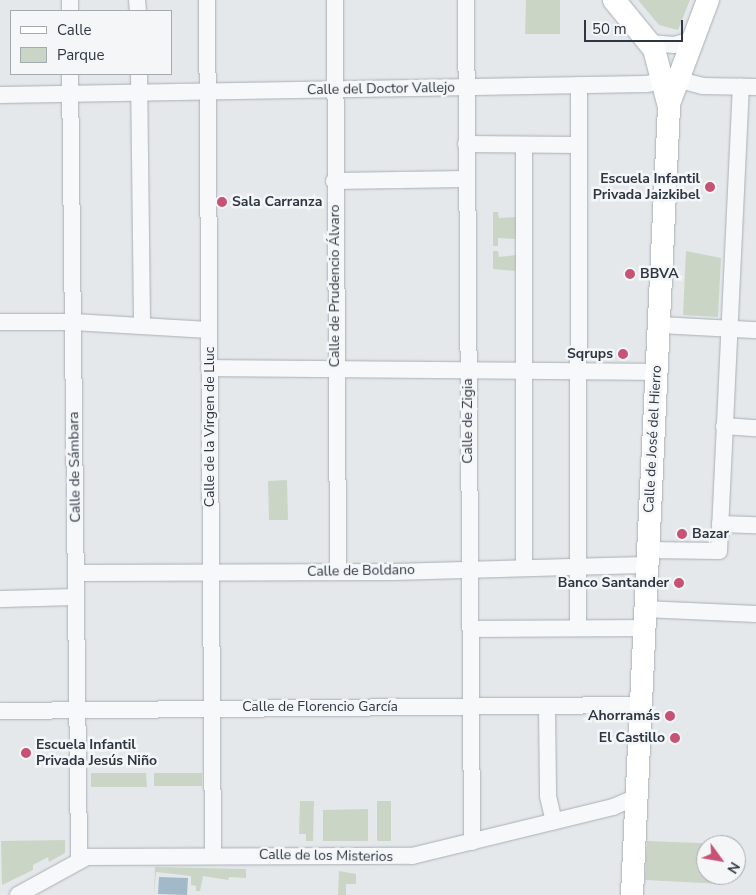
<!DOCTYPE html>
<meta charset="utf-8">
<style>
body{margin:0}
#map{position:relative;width:756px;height:895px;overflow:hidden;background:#e4e8eb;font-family:"Nunito Sans",sans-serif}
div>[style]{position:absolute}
.green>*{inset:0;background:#cbd5c6}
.water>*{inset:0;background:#a2b9c9}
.roads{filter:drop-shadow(0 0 1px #a9afb5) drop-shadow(0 0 1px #a9afb5)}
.street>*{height:16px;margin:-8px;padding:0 8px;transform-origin:8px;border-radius:8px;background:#f7f8fa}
.secondary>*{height:22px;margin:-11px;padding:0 11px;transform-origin:11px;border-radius:11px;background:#fff}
.dots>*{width:14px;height:14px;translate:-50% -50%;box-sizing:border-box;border:2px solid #f4f6f8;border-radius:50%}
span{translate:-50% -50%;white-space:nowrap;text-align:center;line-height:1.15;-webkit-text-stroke:5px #f4f6f8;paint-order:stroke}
.street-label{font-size:14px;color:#2d3743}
.poi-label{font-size:14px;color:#2d3743;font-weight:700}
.right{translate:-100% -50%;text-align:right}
.left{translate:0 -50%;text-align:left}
.legend{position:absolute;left:10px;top:10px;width:162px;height:65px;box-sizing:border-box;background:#f4f6f8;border:1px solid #a4aab0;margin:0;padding:6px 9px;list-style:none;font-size:15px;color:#2d3743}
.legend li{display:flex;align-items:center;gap:10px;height:25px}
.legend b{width:25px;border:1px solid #a4aab0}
.north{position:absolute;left:696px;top:835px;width:50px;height:50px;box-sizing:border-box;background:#f4f6f8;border:1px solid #a4aab0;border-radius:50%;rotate:122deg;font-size:14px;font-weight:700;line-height:20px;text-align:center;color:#2d3743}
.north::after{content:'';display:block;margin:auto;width:18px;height:22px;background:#c75273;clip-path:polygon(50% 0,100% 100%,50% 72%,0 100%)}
.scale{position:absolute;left:584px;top:20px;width:99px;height:22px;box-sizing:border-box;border:2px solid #2d3743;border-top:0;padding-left:6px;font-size:15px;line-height:18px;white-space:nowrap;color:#2d3743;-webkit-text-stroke:4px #f4f6f8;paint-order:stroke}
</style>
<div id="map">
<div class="green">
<div style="clip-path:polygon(526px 0,560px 0,560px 34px,525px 34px)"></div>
<div style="clip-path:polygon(638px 0,690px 0,678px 30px,659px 25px)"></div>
<div style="clip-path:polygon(493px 212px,498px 212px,499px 218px,516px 217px,515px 239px,498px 238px,498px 246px,493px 246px)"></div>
<div style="clip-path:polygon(493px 251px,498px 251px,499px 257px,516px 255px,515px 271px,493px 269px)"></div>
<div style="clip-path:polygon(686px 251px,721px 258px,718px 317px,683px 315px)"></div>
<div style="clip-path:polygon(287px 480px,288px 520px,269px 520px,268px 481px)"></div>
<div style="clip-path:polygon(91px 773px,146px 773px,147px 787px,91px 787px)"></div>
<div style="clip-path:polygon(154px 773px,202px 773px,202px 786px,154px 786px)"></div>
<div style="clip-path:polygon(300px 801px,314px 801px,313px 841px,306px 841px,306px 834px,299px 834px)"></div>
<div style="clip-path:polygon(377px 801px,391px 801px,391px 841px,377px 841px)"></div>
<div style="clip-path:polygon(368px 809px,368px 841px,323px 841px,323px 810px)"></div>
<div style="clip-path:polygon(65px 840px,65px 853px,49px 862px,48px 857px,33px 865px,33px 870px,2px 885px,1px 841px)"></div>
<div style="clip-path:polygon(647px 841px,725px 844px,706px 845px,706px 875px,723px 875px,723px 884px,645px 880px)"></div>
<div style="clip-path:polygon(155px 867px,246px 869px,246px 878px,229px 877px,228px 880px,203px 876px,200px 891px,196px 891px,196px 886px,191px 885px,191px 876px,156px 872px,154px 895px)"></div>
<div style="clip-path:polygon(339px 871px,356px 874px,356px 884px,346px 884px,346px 895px,338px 895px)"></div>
</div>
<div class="water">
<div style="clip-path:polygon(159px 877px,188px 878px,187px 895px,158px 894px)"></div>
</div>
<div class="roads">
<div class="street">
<div style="left:70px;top:0;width:11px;rotate:90deg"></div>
<div style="left:137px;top:0;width:11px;rotate:85deg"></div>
<div style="left:207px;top:0;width:855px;rotate:89.6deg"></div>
<div style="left:335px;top:0;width:572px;rotate:89.7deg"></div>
<div style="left:466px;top:0;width:842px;rotate:89.59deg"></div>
<div style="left:651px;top:43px;width:23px;rotate:5deg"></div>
<div style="left:674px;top:45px;width:19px;rotate:-16deg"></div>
<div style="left:70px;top:74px;width:786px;rotate:89.34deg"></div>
<div style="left:139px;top:74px;width:252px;rotate:89.3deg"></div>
<div style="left:0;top:95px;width:646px;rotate:-0.98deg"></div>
<div style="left:646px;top:84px;width:18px;rotate:-9deg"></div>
<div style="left:664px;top:81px;width:16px;rotate:-27deg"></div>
<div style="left:678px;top:74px;width:12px;rotate:42deg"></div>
<div style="left:687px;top:82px;width:16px;rotate:14deg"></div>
<div style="left:703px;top:86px;width:53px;rotate:1.1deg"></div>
<div style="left:466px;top:144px;width:112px;rotate:0.5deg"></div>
<div style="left:524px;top:145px;width:422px;rotate:90deg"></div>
<div style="left:334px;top:181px;width:132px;rotate:-0.9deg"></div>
<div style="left:0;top:322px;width:73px"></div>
<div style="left:73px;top:322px;width:136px;rotate:3.4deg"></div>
<div style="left:659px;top:325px;width:97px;rotate:3deg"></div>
<div style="left:209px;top:368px;width:448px;rotate:0.5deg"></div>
<div style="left:724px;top:426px;width:32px;rotate:4deg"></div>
<div style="left:720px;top:524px;width:36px;rotate:2deg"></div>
<div style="left:647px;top:550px;width:72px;rotate:0.8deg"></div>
<div style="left:719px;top:551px;width:465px;rotate:-87.3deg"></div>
<div style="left:76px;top:573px;width:317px;rotate:-0.2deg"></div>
<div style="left:393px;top:572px;width:253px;rotate:-1.6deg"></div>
<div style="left:0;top:599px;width:76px;rotate:-1.5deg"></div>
<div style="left:644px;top:609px;width:112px;rotate:2.6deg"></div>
<div style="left:578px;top:627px;width:542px;rotate:-89.89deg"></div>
<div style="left:471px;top:629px;width:172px;rotate:-0.3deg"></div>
<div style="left:547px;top:708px;width:88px;rotate:89.3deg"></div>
<div style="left:548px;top:796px;width:26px;rotate:77deg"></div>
<div style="left:0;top:711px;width:640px;rotate:-0.54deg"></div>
<div style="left:18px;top:895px;width:79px;rotate:-28.8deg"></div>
<div style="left:87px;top:857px;width:325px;rotate:-0.2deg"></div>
<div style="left:412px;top:856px;width:207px;rotate:-13.7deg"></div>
<div style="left:613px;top:807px;width:25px;rotate:-23deg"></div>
</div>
<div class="secondary">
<div style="left:614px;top:0;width:63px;rotate:50.8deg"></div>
<div style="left:654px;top:49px;width:60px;rotate:75.5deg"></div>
<div style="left:669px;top:107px;width:789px;rotate:92.69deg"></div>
<div style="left:670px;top:101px;width:108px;rotate:-69.4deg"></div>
</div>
</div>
<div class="dots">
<div style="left:710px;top:187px;background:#c75273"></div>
<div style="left:222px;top:202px;background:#c75273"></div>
<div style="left:630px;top:274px;background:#c75273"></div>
<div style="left:623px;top:354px;background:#c75273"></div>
<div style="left:682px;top:534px;background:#c75273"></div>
<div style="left:679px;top:583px;background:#c75273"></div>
<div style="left:670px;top:716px;background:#c75273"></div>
<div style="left:675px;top:738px;background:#c75273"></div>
<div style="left:26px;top:753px;background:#c75273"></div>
</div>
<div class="street-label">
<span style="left:381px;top:89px;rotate:-1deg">Calle del Doctor Vallejo</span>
<span style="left:335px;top:286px;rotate:-90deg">Calle de Prudencio Álvaro</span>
<span style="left:468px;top:421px;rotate:-90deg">Calle de Zigia</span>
<span style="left:210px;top:427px;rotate:-90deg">Calle de la Virgen de Lluc</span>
<span style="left:653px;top:439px;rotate:-87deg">Calle de José del Hierro</span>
<span style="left:75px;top:467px;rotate:-91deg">Calle de Sámbara</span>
<span style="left:361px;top:571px;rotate:-1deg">Calle de Boldano</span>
<span style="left:320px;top:707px">Calle de Florencio García</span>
<span style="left:326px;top:856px;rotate:1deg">Calle de los Misterios</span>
</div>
<div class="poi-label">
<span class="right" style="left:700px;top:187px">Escuela Infantil<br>Privada Jaizkibel</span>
<span class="left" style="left:232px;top:202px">Sala Carranza</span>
<span class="left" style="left:640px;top:274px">BBVA</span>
<span class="right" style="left:613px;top:354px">Sqrups</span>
<span class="left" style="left:692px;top:534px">Bazar</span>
<span class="right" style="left:669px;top:583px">Banco Santander</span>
<span class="right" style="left:660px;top:716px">Ahorramás</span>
<span class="right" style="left:665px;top:738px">El Castillo</span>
<span class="left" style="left:36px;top:753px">Escuela Infantil<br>Privada Jesús Niño</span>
</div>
<ul class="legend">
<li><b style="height:6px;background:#fff"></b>Calle</li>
<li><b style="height:14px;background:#cbd5c6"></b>Parque</li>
</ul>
<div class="north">N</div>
<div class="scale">50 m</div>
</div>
